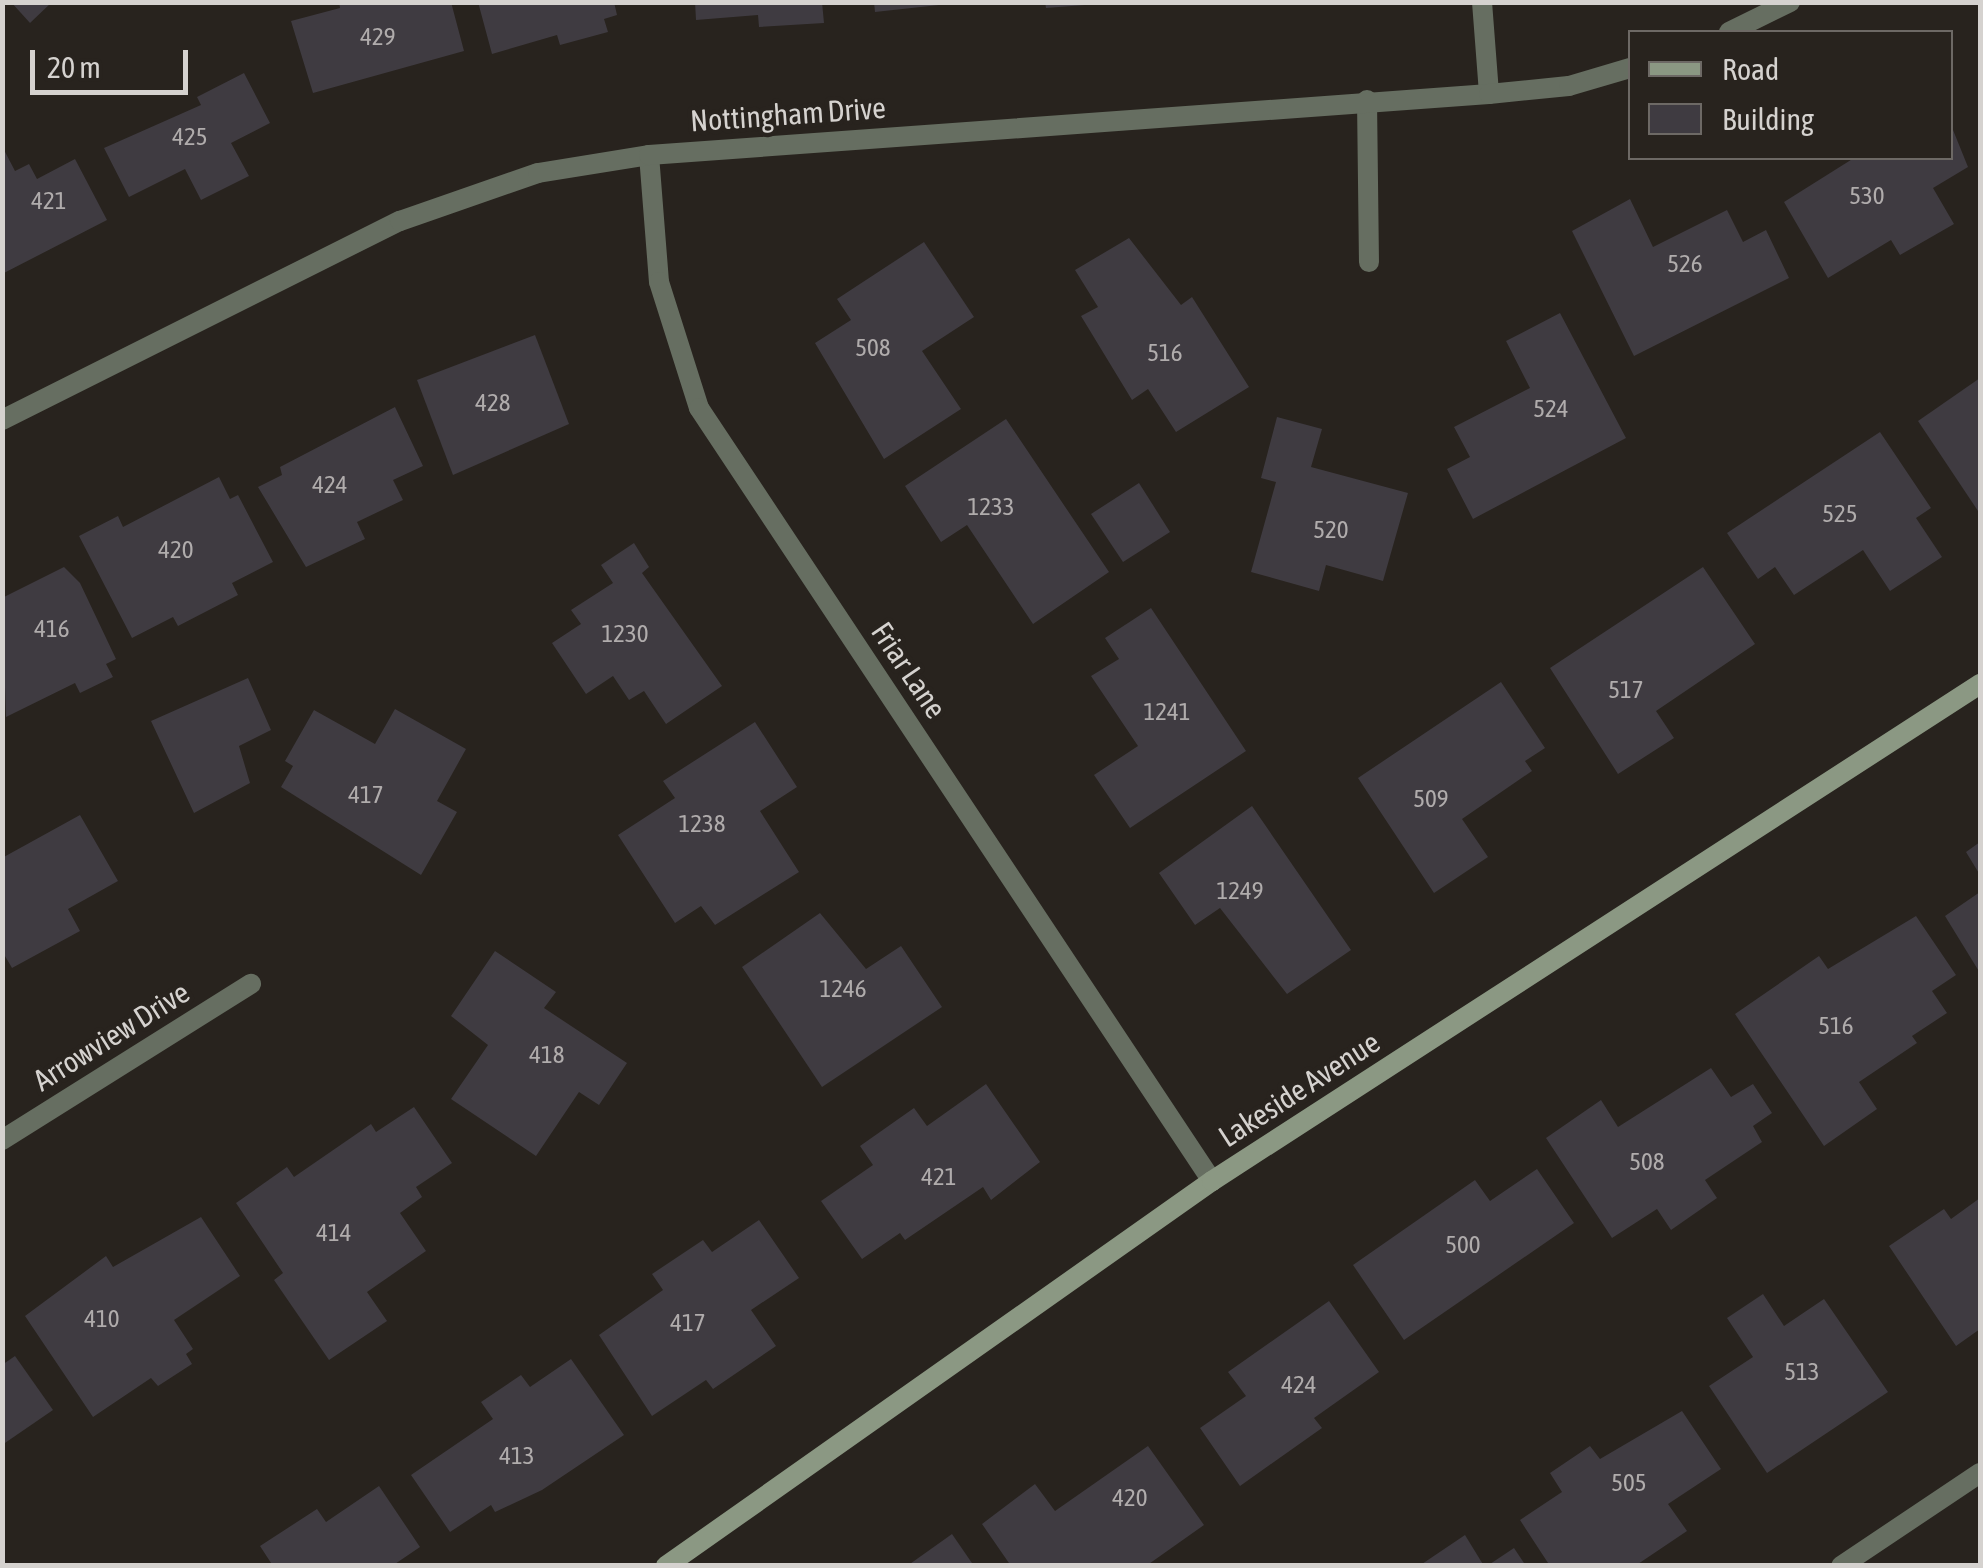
<!DOCTYPE html>
<style>
body{margin:0}
#map{position:relative;width:1983px;height:1568px;overflow:hidden;background:#28231e;font-family:"Asap Condensed",sans-serif}
div>[style]{position:absolute}
.building>*{inset:0;background:#3f3b41}
.street>*{height:20px;margin:-10px;padding:0 10px;transform-origin:10px;border-radius:10px;background:#666e61}
.secondary>*{height:20px;margin:-10px;padding:0 10px;transform-origin:10px;border-radius:10px;background:#8b9883}
span{translate:-50% -50%;white-space:nowrap;text-align:center;line-height:1.15;-webkit-text-stroke:9px #28231e;paint-order:stroke}
.number-label{font-size:25px;color:#b0acac}
.number-label span{-webkit-text-stroke-width:0}
.street-label{font-size:30px;color:#d5d2cf}
.frame{position:absolute;inset:0;border:5px solid #d5d2cf;pointer-events:none}
.legend{position:absolute;left:1628px;top:30px;width:325px;height:130px;box-sizing:border-box;background:#28231e;border:2px solid #6d6965;margin:0;padding:12px 18px;list-style:none;font-size:30px;color:#d5d2cf}
.legend li{display:flex;align-items:center;gap:20px;height:50px}
.legend b{width:50px;border:2px solid #6d6965}
.scale{position:absolute;left:30px;top:50px;width:158px;height:45px;box-sizing:border-box;border:5px solid #d5d2cf;border-top:0;padding-left:12px;font-size:30px;line-height:35px;white-space:nowrap;color:#d5d2cf;-webkit-text-stroke:8px #28231e;paint-order:stroke}
</style>
<div id="map">
<div class="building">
<div style="clip-path:polygon(11px 2px,52px 2px,30px 23px)"></div>
<div style="clip-path:polygon(339px 2px,451px 2px,464px 51px,313px 93px,291px 21px,340px 8px)"></div>
<div style="clip-path:polygon(478px 2px,614px 2px,617px 15px,604px 19px,608px 32px,560px 45px,557px 35px,492px 54px)"></div>
<div style="clip-path:polygon(695px 2px,822px 2px,824px 23px,759px 27px,758px 15px,696px 20px)"></div>
<div style="clip-path:polygon(874px 2px,939px 2px,939px 5px,875px 12px)"></div>
<div style="clip-path:polygon(1045px 2px,1085px 2px,1085px 5px,1046px 8px)"></div>
<div style="clip-path:polygon(244px 73px,270px 123px,231px 143px,249px 176px,201px 200px,185px 169px,129px 197px,104px 148px,201px 105px,197px 97px)"></div>
<div style="clip-path:polygon(1951px 125px,1968px 167px,1933px 188px,1954px 224px,1900px 255px,1891px 240px,1828px 278px,1784px 202px,1854px 158px,1950px 158px)"></div>
<div style="clip-path:polygon(2px 146px,15px 171px,29px 164px,37px 179px,75px 159px,107px 220px,2px 274px)"></div>
<div style="clip-path:polygon(1630px 199px,1653px 247px,1727px 210px,1743px 242px,1766px 230px,1789px 278px,1634px 356px,1572px 231px)"></div>
<div style="clip-path:polygon(1129px 238px,1181px 305px,1192px 297px,1249px 387px,1176px 432px,1148px 389px,1132px 400px,1081px 316px,1098px 307px,1075px 270px)"></div>
<div style="clip-path:polygon(924px 242px,974px 317px,922px 351px,961px 409px,884px 459px,815px 343px,851px 320px,837px 299px)"></div>
<div style="clip-path:polygon(1560px 313px,1626px 438px,1473px 519px,1447px 469px,1470px 457px,1454px 427px,1530px 388px,1506px 341px)"></div>
<div style="clip-path:polygon(535px 335px,569px 424px,453px 475px,417px 380px)"></div>
<div style="clip-path:polygon(1980px 378px,1980px 514px,1918px 421px)"></div>
<div style="clip-path:polygon(395px 407px,423px 466px,393px 480px,403px 500px,357px 522px,365px 539px,306px 567px,258px 487px,282px 475px,280px 467px)"></div>
<div style="clip-path:polygon(1277px 417px,1322px 429px,1311px 467px,1408px 493px,1383px 581px,1326px 565px,1319px 591px,1251px 572px,1276px 482px,1261px 478px)"></div>
<div style="clip-path:polygon(1006px 419px,1109px 572px,1033px 624px,967px 525px,941px 542px,905px 486px)"></div>
<div style="clip-path:polygon(1880px 432px,1931px 508px,1916px 518px,1942px 557px,1890px 591px,1863px 550px,1794px 595px,1775px 567px,1758px 579px,1727px 533px)"></div>
<div style="clip-path:polygon(219px 477px,230px 499px,238px 495px,273px 562px,232px 583px,238px 595px,178px 626px,173px 617px,132px 638px,79px 536px,118px 516px,123px 527px)"></div>
<div style="clip-path:polygon(1139px 483px,1170px 532px,1123px 562px,1091px 514px)"></div>
<div style="clip-path:polygon(634px 543px,649px 567px,642px 573px,722px 686px,666px 724px,644px 691px,629px 700px,613px 676px,586px 694px,552px 643px,581px 624px,571px 610px,613px 583px,601px 565px)"></div>
<div style="clip-path:polygon(64px 567px,80px 583px,116px 659px,106px 664px,113px 677px,80px 693px,75px 683px,6px 717px,2px 598px)"></div>
<div style="clip-path:polygon(1703px 567px,1755px 644px,1656px 711px,1674px 738px,1618px 774px,1550px 668px)"></div>
<div style="clip-path:polygon(1151px 608px,1246px 751px,1130px 828px,1094px 775px,1138px 746px,1091px 676px,1119px 659px,1105px 638px)"></div>
<div style="clip-path:polygon(248px 678px,271px 730px,239px 746px,250px 783px,194px 813px,151px 721px)"></div>
<div style="clip-path:polygon(1501px 682px,1545px 748px,1525px 761px,1532px 771px,1462px 819px,1488px 857px,1434px 893px,1358px 778px)"></div>
<div style="clip-path:polygon(395px 709px,466px 749px,437px 801px,457px 812px,421px 875px,281px 787px,293px 766px,285px 761px,314px 710px,375px 744px)"></div>
<div style="clip-path:polygon(755px 722px,797px 787px,760px 811px,799px 872px,715px 925px,701px 906px,675px 923px,618px 835px,675px 798px,663px 781px)"></div>
<div style="clip-path:polygon(1252px 806px,1351px 950px,1287px 994px,1220px 908px,1195px 925px,1159px 873px)"></div>
<div style="clip-path:polygon(80px 815px,118px 881px,68px 909px,80px 931px,12px 968px,2px 951px,2px 858px)"></div>
<div style="clip-path:polygon(1980px 842px,1980px 875px,1966px 852px)"></div>
<div style="clip-path:polygon(1980px 892px,1980px 973px,1945px 916px)"></div>
<div style="clip-path:polygon(820px 913px,866px 969px,901px 946px,942px 1007px,822px 1087px,742px 967px)"></div>
<div style="clip-path:polygon(1916px 916px,1956px 975px,1932px 991px,1947px 1013px,1912px 1036px,1917px 1043px,1859px 1082px,1877px 1109px,1824px 1146px,1735px 1014px,1819px 956px,1828px 969px)"></div>
<div style="clip-path:polygon(495px 951px,556px 992px,544px 1008px,627px 1063px,599px 1105px,579px 1092px,536px 1156px,451px 1099px,488px 1045px,451px 1016px)"></div>
<div style="clip-path:polygon(1711px 1068px,1731px 1097px,1753px 1084px,1772px 1113px,1753px 1126px,1762px 1142px,1705px 1180px,1717px 1198px,1671px 1230px,1657px 1209px,1612px 1238px,1546px 1138px,1601px 1100px,1618px 1127px)"></div>
<div style="clip-path:polygon(986px 1084px,1040px 1162px,991px 1200px,983px 1187px,905px 1240px,900px 1233px,862px 1259px,821px 1201px,873px 1165px,860px 1146px,914px 1108px,927px 1126px)"></div>
<div style="clip-path:polygon(414px 1107px,452px 1163px,416px 1187px,422px 1197px,400px 1213px,426px 1251px,367px 1292px,387px 1321px,329px 1360px,274px 1280px,283px 1273px,236px 1203px,287px 1167px,294px 1177px,371px 1124px,376px 1132px)"></div>
<div style="clip-path:polygon(1537px 1169px,1574px 1223px,1404px 1340px,1353px 1265px,1475px 1180px,1490px 1201px)"></div>
<div style="clip-path:polygon(1980px 1198px,1980px 1329px,1956px 1346px,1889px 1246px,1944px 1209px,1951px 1219px)"></div>
<div style="clip-path:polygon(201px 1217px,240px 1276px,174px 1320px,193px 1349px,186px 1354px,192px 1364px,158px 1386px,151px 1378px,93px 1417px,25px 1316px,106px 1256px,113px 1267px)"></div>
<div style="clip-path:polygon(759px 1220px,799px 1278px,751px 1310px,776px 1346px,713px 1389px,706px 1380px,652px 1416px,599px 1335px,663px 1290px,652px 1274px,703px 1240px,712px 1252px)"></div>
<div style="clip-path:polygon(1763px 1294px,1784px 1326px,1824px 1299px,1888px 1392px,1767px 1473px,1709px 1386px,1753px 1357px,1727px 1318px)"></div>
<div style="clip-path:polygon(1329px 1301px,1379px 1372px,1314px 1418px,1322px 1428px,1240px 1486px,1200px 1428px,1246px 1396px,1228px 1372px)"></div>
<div style="clip-path:polygon(15px 1356px,53px 1410px,2px 1445px,2px 1365px)"></div>
<div style="clip-path:polygon(571px 1359px,624px 1435px,542px 1490px,495px 1512px,491px 1505px,450px 1532px,411px 1475px,493px 1419px,481px 1402px,521px 1375px,530px 1387px)"></div>
<div style="clip-path:polygon(1682px 1411px,1721px 1469px,1668px 1504px,1687px 1531px,1635px 1566px,1550px 1566px,1520px 1520px,1562px 1492px,1550px 1473px,1590px 1446px,1600px 1459px)"></div>
<div style="clip-path:polygon(1148px 1446px,1204px 1525px,1146px 1566px,1011px 1566px,982px 1524px,1035px 1484px,1055px 1511px)"></div>
<div style="clip-path:polygon(379px 1486px,420px 1547px,392px 1566px,273px 1566px,260px 1546px,317px 1509px,326px 1522px)"></div>
<div style="clip-path:polygon(952px 1534px,974px 1566px,907px 1566px)"></div>
<div style="clip-path:polygon(1465px 1535px,1484px 1566px,1419px 1566px)"></div>
<div style="clip-path:polygon(1514px 1548px,1526px 1566px,1487px 1566px)"></div>
</div>
<div class="street">
<div style="left:1482px;top:2px;width:92px;rotate:85.6deg"></div>
<div style="left:1729px;top:32px;width:68px;rotate:-26.2deg"></div>
<div style="left:1367px;top:100px;width:162px;rotate:89.3deg"></div>
<div style="left:649px;top:155px;width:127px;rotate:85.5deg"></div>
<div style="left:659px;top:282px;width:132px;rotate:72.4deg"></div>
<div style="left:699px;top:408px;width:928px;rotate:56.43deg"></div>
<div style="left:2px;top:420px;width:445px;rotate:-26.6deg"></div>
<div style="left:400px;top:221px;width:146px;rotate:-19.2deg"></div>
<div style="left:538px;top:173px;width:112px;rotate:-9.2deg"></div>
<div style="left:649px;top:155px;width:842px;rotate:-4.15deg"></div>
<div style="left:1489px;top:94px;width:80px;rotate:-5.7deg"></div>
<div style="left:1569px;top:86px;width:64px;rotate:-16.4deg"></div>
<div style="left:2px;top:1140px;width:294px;rotate:-32.1deg"></div>
<div style="left:1841px;top:1566px;width:167px;rotate:-33.8deg"></div>
</div>
<div class="secondary">
<div style="left:666px;top:1566px;width:668px;rotate:-35.19deg"></div>
<div style="left:1212px;top:1181px;width:915px;rotate:-32.91deg"></div>
</div>
<div class="number-label">
<span style="left:378px;top:36px">429</span>
<span style="left:190px;top:136px">425</span>
<span style="left:1867px;top:195px">530</span>
<span style="left:49px;top:200px">421</span>
<span style="left:1685px;top:263px">526</span>
<span style="left:873px;top:347px">508</span>
<span style="left:1165px;top:352px">516</span>
<span style="left:493px;top:402px">428</span>
<span style="left:1551px;top:408px">524</span>
<span style="left:330px;top:484px">424</span>
<span style="left:991px;top:506px">1233</span>
<span style="left:1840px;top:513px">525</span>
<span style="left:1331px;top:529px">520</span>
<span style="left:176px;top:549px">420</span>
<span style="left:52px;top:628px">416</span>
<span style="left:625px;top:633px">1230</span>
<span style="left:1626px;top:689px">517</span>
<span style="left:1167px;top:711px">1241</span>
<span style="left:366px;top:794px">417</span>
<span style="left:1431px;top:798px">509</span>
<span style="left:702px;top:823px">1238</span>
<span style="left:1240px;top:890px">1249</span>
<span style="left:843px;top:988px">1246</span>
<span style="left:1836px;top:1025px">516</span>
<span style="left:547px;top:1054px">418</span>
<span style="left:1647px;top:1161px">508</span>
<span style="left:939px;top:1176px">421</span>
<span style="left:334px;top:1232px">414</span>
<span style="left:1463px;top:1244px">500</span>
<span style="left:102px;top:1318px">410</span>
<span style="left:688px;top:1322px">417</span>
<span style="left:1802px;top:1371px">513</span>
<span style="left:1299px;top:1384px">424</span>
<span style="left:517px;top:1455px">413</span>
<span style="left:1629px;top:1482px">505</span>
<span style="left:1130px;top:1497px">420</span>
</div>
<div class="street-label">
<span style="left:788px;top:114px;rotate:-4deg">Nottingham Drive</span>
<span style="left:909px;top:670px;rotate:56deg">Friar Lane</span>
<span style="left:111px;top:1036px;rotate:-32deg">Arrowview Drive</span>
<span style="left:1299px;top:1089px;rotate:-33deg">Lakeside Avenue</span>
</div>
<div class="frame"></div>
<ul class="legend">
<li><b style="height:12px;background:#8b9883"></b>Road</li>
<li><b style="height:28px;background:#3f3b41"></b>Building</li>
</ul>
<div class="scale">20 m</div>
</div>
